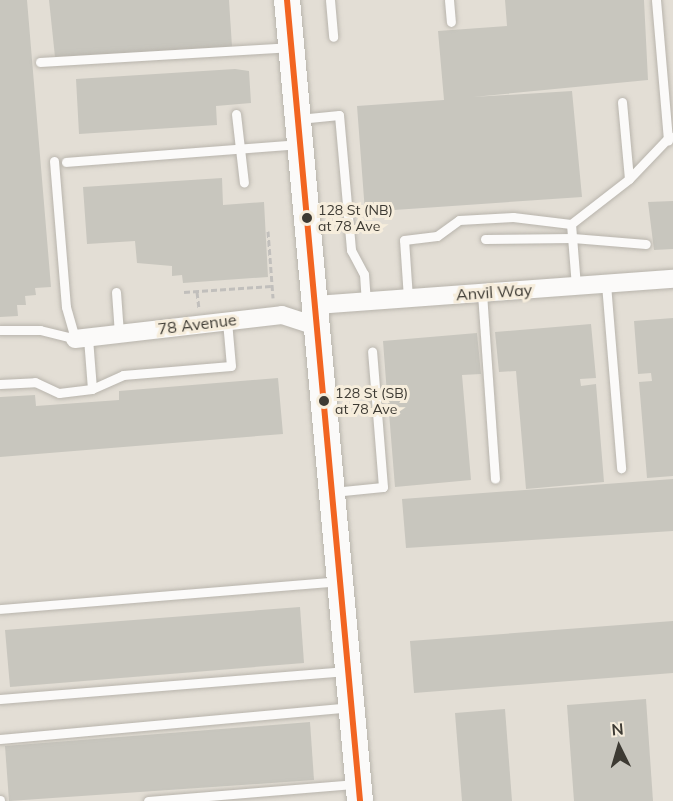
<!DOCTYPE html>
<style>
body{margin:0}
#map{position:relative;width:673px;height:801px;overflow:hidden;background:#e3ded5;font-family:Mulish,sans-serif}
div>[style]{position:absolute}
.building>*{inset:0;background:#c8c6be}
.path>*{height:3px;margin-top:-1.5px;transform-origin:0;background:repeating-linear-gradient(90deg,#c1bfbc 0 6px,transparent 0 9px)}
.roads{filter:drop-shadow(0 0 2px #b8b4ac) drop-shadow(0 0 2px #b8b4ac)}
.service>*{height:9px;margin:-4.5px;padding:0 4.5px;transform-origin:4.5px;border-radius:4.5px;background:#fbfaf9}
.minor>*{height:18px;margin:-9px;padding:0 9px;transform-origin:9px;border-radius:9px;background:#fbfaf9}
.secondary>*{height:26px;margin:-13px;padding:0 13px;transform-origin:13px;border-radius:13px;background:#fbfaf9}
.bus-1>*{height:6px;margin:-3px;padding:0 3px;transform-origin:3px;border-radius:3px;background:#f26522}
.dots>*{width:16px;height:16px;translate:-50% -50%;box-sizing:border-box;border:3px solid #f6eddc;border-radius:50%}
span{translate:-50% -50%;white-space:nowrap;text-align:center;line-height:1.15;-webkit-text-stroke:6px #f6eddc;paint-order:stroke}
.bus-label{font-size:14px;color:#3d3a33}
.left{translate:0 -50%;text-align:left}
.street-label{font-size:16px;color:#3d3a33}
.north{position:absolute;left:589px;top:717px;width:60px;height:60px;-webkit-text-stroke:4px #f6eddc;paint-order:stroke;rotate:355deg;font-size:16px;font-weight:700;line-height:24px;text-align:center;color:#3d3a33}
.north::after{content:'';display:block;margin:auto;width:21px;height:27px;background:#3d3a33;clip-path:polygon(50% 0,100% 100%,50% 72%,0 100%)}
</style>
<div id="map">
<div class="building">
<div style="clip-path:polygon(0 0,27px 0,51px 287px,35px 288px,36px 295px,25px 296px,26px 305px,17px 305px,18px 316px,0 317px)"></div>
<div style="clip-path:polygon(49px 0,229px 0,232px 47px,55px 57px)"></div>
<div style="clip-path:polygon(505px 0,644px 0,648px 80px,473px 97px,572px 91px,582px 197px,365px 212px,357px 106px,444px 100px,438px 31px,507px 26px)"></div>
<div style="clip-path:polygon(235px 69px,249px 71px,251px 103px,216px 106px,217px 125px,79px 134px,76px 79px)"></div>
<div style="clip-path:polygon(222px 178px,223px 205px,264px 202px,268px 277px,183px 283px,182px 275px,172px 276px,172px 266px,137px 263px,135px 241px,87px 244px,83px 187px)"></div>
<div style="clip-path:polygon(673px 201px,673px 249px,654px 250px,648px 202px)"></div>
<div style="clip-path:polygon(673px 318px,673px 476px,647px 478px,639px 382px,652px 381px,651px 373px,638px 374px,634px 321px)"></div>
<div style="clip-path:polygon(591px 324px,596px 378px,580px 379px,581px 386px,596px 384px,604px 482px,526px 489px,516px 371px,499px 372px,495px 332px)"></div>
<div style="clip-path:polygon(477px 333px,481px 374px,462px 375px,471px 480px,395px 487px,388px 400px,400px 399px,400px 393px,387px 394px,383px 341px)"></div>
<div style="clip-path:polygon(278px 378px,283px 434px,0 457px,0 397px,35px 395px,36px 406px,119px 400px,119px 391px)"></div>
<div style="clip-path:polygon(673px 479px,673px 531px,406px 548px,402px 499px)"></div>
<div style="clip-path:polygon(300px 607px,304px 663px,10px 687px,5px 630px)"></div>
<div style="clip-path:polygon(673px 621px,673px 673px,414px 693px,410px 641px)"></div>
<div style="clip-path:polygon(646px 699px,653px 801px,574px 801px,567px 705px)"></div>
<div style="clip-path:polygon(505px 709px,512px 801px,462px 801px,455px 713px)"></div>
<div style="clip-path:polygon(310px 722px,314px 780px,9px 801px,5px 746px)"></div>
</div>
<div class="path">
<div style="left:268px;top:231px;width:67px;rotate:85.7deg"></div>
<div style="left:184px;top:292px;width:87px;rotate:-3.9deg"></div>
<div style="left:197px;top:292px;width:16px;rotate:83deg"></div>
</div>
<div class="roads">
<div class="service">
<div style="left:330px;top:0;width:37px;rotate:85deg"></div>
<div style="left:449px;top:0;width:22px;rotate:85deg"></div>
<div style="left:656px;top:0;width:141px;rotate:85.1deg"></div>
<div style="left:40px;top:62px;width:249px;rotate:-3.4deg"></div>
<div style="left:622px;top:102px;width:77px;rotate:84.8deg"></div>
<div style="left:236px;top:114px;width:69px;rotate:83.4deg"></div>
<div style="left:299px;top:119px;width:40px;rotate:-5.7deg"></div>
<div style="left:339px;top:115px;width:136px;rotate:84.9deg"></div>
<div style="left:351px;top:250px;width:27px;rotate:62deg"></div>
<div style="left:364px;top:274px;width:27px;rotate:86deg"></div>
<div style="left:54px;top:161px;width:146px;rotate:85.3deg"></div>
<div style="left:66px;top:307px;width:33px;rotate:74deg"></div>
<div style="left:66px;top:162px;width:234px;rotate:-4.4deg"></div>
<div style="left:571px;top:224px;width:73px;rotate:-37.8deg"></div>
<div style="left:629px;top:179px;width:59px;rotate:-46.4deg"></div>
<div style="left:485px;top:239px;width:88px;rotate:-0.7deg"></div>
<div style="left:573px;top:238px;width:73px;rotate:4.7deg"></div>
<div style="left:606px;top:284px;width:185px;rotate:85.3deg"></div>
<div style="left:116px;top:292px;width:42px;rotate:85.9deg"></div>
<div style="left:482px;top:293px;width:186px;rotate:86deg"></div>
<div style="left:408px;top:298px;width:58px;rotate:-93.9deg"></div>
<div style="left:404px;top:240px;width:33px;rotate:-7deg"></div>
<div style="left:437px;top:236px;width:27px;rotate:-36deg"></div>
<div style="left:459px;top:220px;width:54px;rotate:-3.2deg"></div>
<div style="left:513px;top:217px;width:58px;rotate:6.9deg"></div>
<div style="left:571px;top:224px;width:62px;rotate:85.4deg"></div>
<div style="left:0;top:330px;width:40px"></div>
<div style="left:40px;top:330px;width:36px;rotate:14deg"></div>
<div style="left:88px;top:338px;width:51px;rotate:85.5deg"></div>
<div style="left:0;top:384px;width:35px;rotate:-3deg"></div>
<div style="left:35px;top:382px;width:26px;rotate:25deg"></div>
<div style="left:59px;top:393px;width:33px;rotate:-7deg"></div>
<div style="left:92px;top:389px;width:34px;rotate:-24deg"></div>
<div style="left:123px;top:375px;width:108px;rotate:-4.8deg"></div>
<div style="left:231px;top:366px;width:45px;rotate:-95.1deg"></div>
<div style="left:333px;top:492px;width:50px;rotate:-5.7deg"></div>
<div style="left:383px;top:487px;width:136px;rotate:-94.6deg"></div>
<div style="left:0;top:609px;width:338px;rotate:-4.7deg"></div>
<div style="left:0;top:699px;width:348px;rotate:-4.6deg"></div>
<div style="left:0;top:739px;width:351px;rotate:-5.2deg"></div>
<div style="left:0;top:800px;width:1px;rotate:90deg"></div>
<div style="left:148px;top:801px;width:209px;rotate:-4.7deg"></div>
</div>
<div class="minor">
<div style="left:316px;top:305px;width:358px;rotate:-4.2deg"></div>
<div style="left:75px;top:339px;width:208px;rotate:-6.6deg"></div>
<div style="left:282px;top:315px;width:38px;rotate:18deg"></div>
</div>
<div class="secondary">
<div style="left:287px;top:0;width:804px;rotate:84.79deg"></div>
</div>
</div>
<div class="bus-1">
<div style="left:287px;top:0;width:804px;rotate:84.79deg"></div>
</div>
<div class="dots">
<div style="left:307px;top:218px;background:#3d3a33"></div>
<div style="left:324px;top:401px;background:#3d3a33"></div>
</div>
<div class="bus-label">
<span class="left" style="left:318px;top:218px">128 St (NB)<br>at 78 Ave</span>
<span class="left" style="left:335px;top:401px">128 St (SB)<br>at 78 Ave</span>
</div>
<div class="street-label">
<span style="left:494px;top:292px;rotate:-4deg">Anvil Way</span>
<span style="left:197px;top:324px;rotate:-7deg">78 Avenue</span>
</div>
<div class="north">N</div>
</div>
